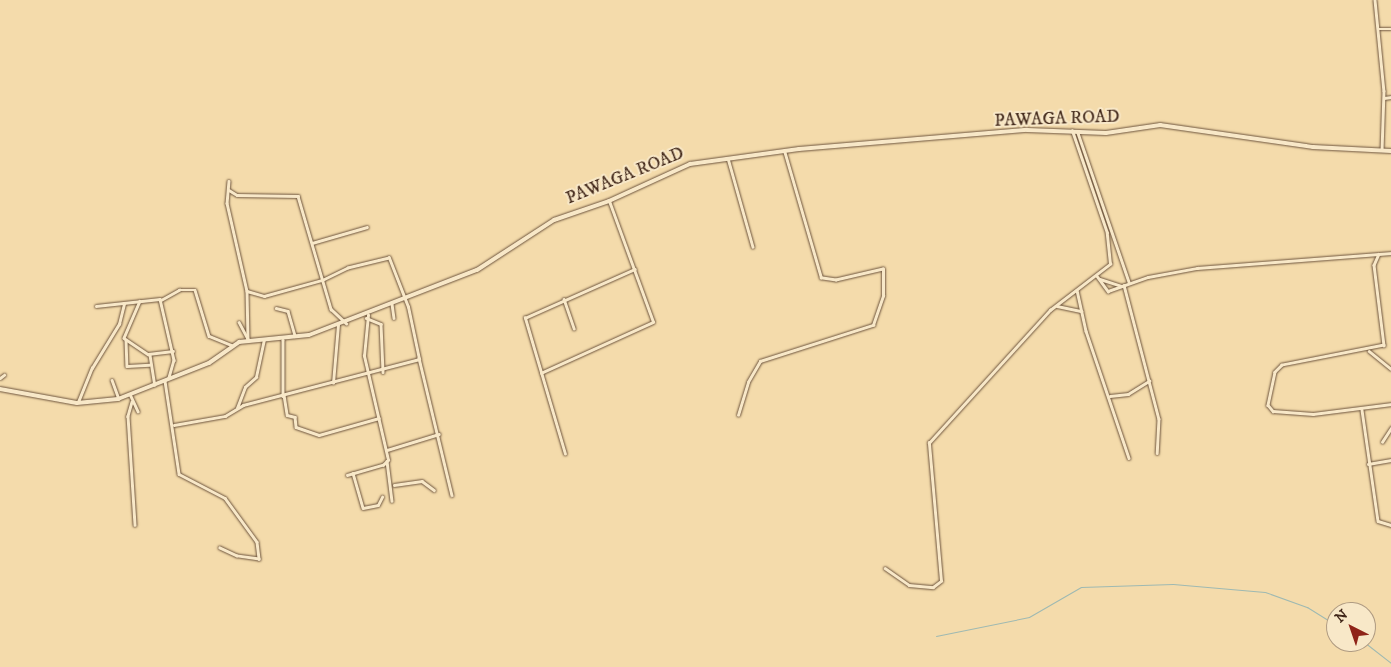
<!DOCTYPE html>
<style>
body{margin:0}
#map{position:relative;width:1391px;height:667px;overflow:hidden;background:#f4dbab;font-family:"IM FELL DW Pica",serif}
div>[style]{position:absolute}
.stream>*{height:1px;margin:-0.5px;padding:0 0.5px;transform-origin:0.5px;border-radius:0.5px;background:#9eb9b2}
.roads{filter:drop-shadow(0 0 1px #6e553e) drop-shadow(0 0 1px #6e553e)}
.street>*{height:2.5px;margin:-1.25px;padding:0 1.25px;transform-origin:1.25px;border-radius:1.25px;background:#f8e8c8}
.secondary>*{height:4px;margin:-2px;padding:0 2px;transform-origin:2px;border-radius:2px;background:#f8e8c8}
span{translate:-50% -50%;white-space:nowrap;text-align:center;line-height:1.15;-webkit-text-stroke:4px #f8e8c8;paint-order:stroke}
.street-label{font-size:18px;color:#42281a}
.north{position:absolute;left:1326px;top:602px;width:50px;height:50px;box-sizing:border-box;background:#f8e8c8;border:1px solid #af9b82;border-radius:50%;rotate:319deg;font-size:14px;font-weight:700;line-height:20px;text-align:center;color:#42281a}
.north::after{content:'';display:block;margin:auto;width:18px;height:22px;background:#8f2418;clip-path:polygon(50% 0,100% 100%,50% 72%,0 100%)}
</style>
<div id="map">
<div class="stream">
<div style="left:936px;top:636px;width:95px;rotate:-11.5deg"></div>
<div style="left:1029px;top:617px;width:60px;rotate:-30deg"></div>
<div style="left:1081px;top:587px;width:92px;rotate:-1.9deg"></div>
<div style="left:1173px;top:584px;width:92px;rotate:5deg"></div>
<div style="left:1265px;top:592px;width:45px;rotate:19.7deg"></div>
<div style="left:1307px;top:607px;width:34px;rotate:32deg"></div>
<div style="left:1364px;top:642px;width:34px;rotate:38deg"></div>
</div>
<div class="roads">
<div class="street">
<div style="left:1375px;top:0;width:91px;rotate:84.4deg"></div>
<div style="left:1384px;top:91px;width:59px;rotate:91.9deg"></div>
<div style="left:1378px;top:29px;width:13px"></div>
<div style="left:1384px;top:98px;width:7px;rotate:-8deg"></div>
<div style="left:1078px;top:133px;width:157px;rotate:71.1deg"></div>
<div style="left:728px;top:158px;width:92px;rotate:74.3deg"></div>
<div style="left:229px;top:181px;width:22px;rotate:95deg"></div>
<div style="left:227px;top:203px;width:90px;rotate:77.2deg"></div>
<div style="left:247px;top:291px;width:18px;rotate:16deg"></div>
<div style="left:264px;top:296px;width:60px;rotate:-15.4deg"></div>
<div style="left:229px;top:190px;width:9px;rotate:32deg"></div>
<div style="left:237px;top:195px;width:61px;rotate:0.9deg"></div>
<div style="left:298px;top:196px;width:118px;rotate:73.7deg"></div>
<div style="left:331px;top:309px;width:21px;rotate:43deg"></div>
<div style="left:312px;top:243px;width:57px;rotate:-16.2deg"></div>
<div style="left:1379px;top:254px;width:12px;rotate:114deg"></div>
<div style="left:1374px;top:265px;width:81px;rotate:82.9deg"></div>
<div style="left:1384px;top:345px;width:104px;rotate:168.9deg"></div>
<div style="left:1282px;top:365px;width:10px;rotate:135deg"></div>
<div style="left:1275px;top:372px;width:34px;rotate:102deg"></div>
<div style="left:1268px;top:405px;width:8px;rotate:50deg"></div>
<div style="left:1273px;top:411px;width:40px;rotate:4.3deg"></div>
<div style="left:1313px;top:414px;width:79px;rotate:-7.3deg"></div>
<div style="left:1097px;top:276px;width:19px;rotate:54deg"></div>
<div style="left:1108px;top:291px;width:42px;rotate:-19.3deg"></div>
<div style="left:1148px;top:277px;width:50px;rotate:-10.4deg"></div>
<div style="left:1197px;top:268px;width:195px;rotate:-4.4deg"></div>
<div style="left:1100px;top:279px;width:22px;rotate:18deg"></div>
<div style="left:1124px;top:285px;width:138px;rotate:75.4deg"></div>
<div style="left:1159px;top:419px;width:34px;rotate:93deg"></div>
<div style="left:1077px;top:290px;width:42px;rotate:77.6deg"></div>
<div style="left:1086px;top:331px;width:134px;rotate:71.3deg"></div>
<div style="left:247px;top:291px;width:49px;rotate:88.8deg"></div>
<div style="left:564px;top:299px;width:31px;rotate:71deg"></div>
<div style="left:161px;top:300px;width:21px;rotate:-29deg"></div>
<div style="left:179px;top:290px;width:16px"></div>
<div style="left:195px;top:290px;width:48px;rotate:73.1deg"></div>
<div style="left:209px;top:336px;width:24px;rotate:22deg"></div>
<div style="left:140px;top:301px;width:40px;rotate:113.4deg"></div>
<div style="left:124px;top:338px;width:29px;rotate:34deg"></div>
<div style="left:148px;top:354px;width:25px;rotate:-7deg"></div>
<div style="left:392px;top:304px;width:14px;rotate:82deg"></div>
<div style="left:96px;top:306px;width:64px;rotate:-6.2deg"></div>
<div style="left:160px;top:299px;width:63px;rotate:77.1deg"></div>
<div style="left:174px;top:360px;width:19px;rotate:106deg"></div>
<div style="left:1057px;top:306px;width:25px;rotate:12deg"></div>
<div style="left:276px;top:308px;width:12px;rotate:14deg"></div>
<div style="left:288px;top:311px;width:26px;rotate:74deg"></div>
<div style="left:366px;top:318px;width:16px;rotate:22deg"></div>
<div style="left:381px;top:324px;width:48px;rotate:87.6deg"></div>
<div style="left:239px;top:322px;width:19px;rotate:62deg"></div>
<div style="left:126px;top:340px;width:26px;rotate:88deg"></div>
<div style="left:127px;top:366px;width:22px;rotate:-3deg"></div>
<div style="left:283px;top:340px;width:56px;rotate:90deg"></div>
<div style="left:1369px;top:351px;width:28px;rotate:39deg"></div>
<div style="left:150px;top:355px;width:30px;rotate:81deg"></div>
<div style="left:419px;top:358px;width:141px;rotate:76.5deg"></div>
<div style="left:541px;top:373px;width:123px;rotate:-24.5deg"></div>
<div style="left:653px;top:322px;width:129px;rotate:-110deg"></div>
<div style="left:0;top:378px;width:5px;rotate:-37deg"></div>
<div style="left:112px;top:380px;width:20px;rotate:70deg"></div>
<div style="left:165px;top:381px;width:94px;rotate:81.4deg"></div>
<div style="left:179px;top:474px;width:52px;rotate:27.6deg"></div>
<div style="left:225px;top:498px;width:54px;rotate:54deg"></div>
<div style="left:257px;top:542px;width:17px;rotate:83deg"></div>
<div style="left:259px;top:559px;width:22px;rotate:-172deg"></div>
<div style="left:237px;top:556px;width:19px;rotate:-155deg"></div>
<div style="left:333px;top:383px;width:58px;rotate:-85.1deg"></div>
<div style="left:130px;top:394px;width:19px;rotate:65deg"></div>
<div style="left:284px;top:395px;width:20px;rotate:81deg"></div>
<div style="left:287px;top:415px;width:8px;rotate:14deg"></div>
<div style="left:295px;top:417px;width:10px;rotate:84deg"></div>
<div style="left:296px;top:427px;width:24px;rotate:19deg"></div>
<div style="left:319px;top:435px;width:62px;rotate:-15.8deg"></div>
<div style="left:1110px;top:396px;width:18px;rotate:-6deg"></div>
<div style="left:1128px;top:394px;width:25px;rotate:-32deg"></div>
<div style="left:78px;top:402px;width:37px;rotate:-68deg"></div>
<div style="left:92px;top:368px;width:52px;rotate:-58.5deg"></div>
<div style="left:119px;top:324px;width:21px;rotate:-76deg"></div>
<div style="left:132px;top:402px;width:15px;rotate:106deg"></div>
<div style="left:128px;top:416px;width:109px;rotate:86.3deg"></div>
<div style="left:237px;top:408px;width:22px;rotate:-69deg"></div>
<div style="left:245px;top:387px;width:15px;rotate:-42deg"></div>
<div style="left:256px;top:377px;width:38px;rotate:-78deg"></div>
<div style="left:1362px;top:410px;width:112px;rotate:81.8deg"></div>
<div style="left:1378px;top:521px;width:14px;rotate:17deg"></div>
<div style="left:738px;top:415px;width:34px;rotate:-73deg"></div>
<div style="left:748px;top:382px;width:24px;rotate:-60deg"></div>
<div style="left:760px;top:361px;width:119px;rotate:-17.7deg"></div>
<div style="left:873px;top:325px;width:31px;rotate:-71deg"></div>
<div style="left:883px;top:296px;width:27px;rotate:-90deg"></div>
<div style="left:883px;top:269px;width:48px;rotate:166.8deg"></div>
<div style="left:836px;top:280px;width:15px;rotate:-172deg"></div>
<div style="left:821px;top:278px;width:132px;rotate:-106.2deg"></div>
<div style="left:174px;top:425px;width:52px;rotate:-10deg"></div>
<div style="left:225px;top:416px;width:21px;rotate:-31deg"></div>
<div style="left:243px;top:405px;width:182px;rotate:-14.6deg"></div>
<div style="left:419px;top:359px;width:53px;rotate:-101.9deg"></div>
<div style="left:408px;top:307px;width:53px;rotate:-111.2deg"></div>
<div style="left:389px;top:258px;width:42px;rotate:166.3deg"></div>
<div style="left:348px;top:268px;width:28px;rotate:154deg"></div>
<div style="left:1382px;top:442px;width:17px;rotate:-57deg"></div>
<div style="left:387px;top:450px;width:54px;rotate:-17.1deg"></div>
<div style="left:565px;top:454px;width:142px;rotate:-106.4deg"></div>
<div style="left:525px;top:318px;width:120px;rotate:-24deg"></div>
<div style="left:387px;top:461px;width:40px;rotate:82.9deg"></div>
<div style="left:1368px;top:464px;width:23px;rotate:-10deg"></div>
<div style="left:353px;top:473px;width:36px;rotate:74deg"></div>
<div style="left:363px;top:508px;width:15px;rotate:-11deg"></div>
<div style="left:378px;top:505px;width:9px;rotate:-63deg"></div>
<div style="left:347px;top:475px;width:37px;rotate:-16deg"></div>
<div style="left:383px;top:465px;width:7px;rotate:-45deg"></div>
<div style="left:388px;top:460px;width:107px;rotate:-103deg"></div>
<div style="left:364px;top:356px;width:41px;rotate:-84.4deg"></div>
<div style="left:394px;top:485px;width:28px;rotate:-8deg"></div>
<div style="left:422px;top:481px;width:15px;rotate:37deg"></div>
<div style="left:885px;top:568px;width:29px;rotate:35deg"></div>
<div style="left:909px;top:585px;width:24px;rotate:5deg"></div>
<div style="left:933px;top:587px;width:10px;rotate:-37deg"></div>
<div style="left:941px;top:581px;width:139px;rotate:-95deg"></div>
<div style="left:929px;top:443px;width:180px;rotate:-47.7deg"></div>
<div style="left:1050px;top:310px;width:76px;rotate:-37.5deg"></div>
<div style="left:1110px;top:264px;width:31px;rotate:-96deg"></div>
<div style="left:1107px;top:233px;width:108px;rotate:-108.9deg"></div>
</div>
<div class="secondary">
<div style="left:0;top:389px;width:78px;rotate:10.3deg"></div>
<div style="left:77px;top:403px;width:41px;rotate:-5.6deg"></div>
<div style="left:118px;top:399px;width:98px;rotate:-21.6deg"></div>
<div style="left:209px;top:363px;width:37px;rotate:-35deg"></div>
<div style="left:239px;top:342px;width:70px;rotate:-5.7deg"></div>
<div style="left:309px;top:335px;width:180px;rotate:-21.2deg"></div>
<div style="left:477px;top:270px;width:92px;rotate:-33deg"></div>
<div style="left:554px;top:220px;width:58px;rotate:-19.1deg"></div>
<div style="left:609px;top:201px;width:89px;rotate:-24.6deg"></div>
<div style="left:690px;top:164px;width:110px;rotate:-7.8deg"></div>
<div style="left:799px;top:149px;width:229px;rotate:-4.8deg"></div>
<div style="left:1027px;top:130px;width:79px;rotate:2.2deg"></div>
<div style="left:1106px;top:133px;width:55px;rotate:-8.4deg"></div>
<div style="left:1160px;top:125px;width:155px;rotate:8.2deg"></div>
<div style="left:1313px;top:147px;width:78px;rotate:2.9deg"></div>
</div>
</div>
<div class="street-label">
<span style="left:1057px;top:119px;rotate:-2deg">PAWAGA ROAD</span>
<span style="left:625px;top:176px;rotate:-22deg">PAWAGA ROAD</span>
</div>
<div class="north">N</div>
</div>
